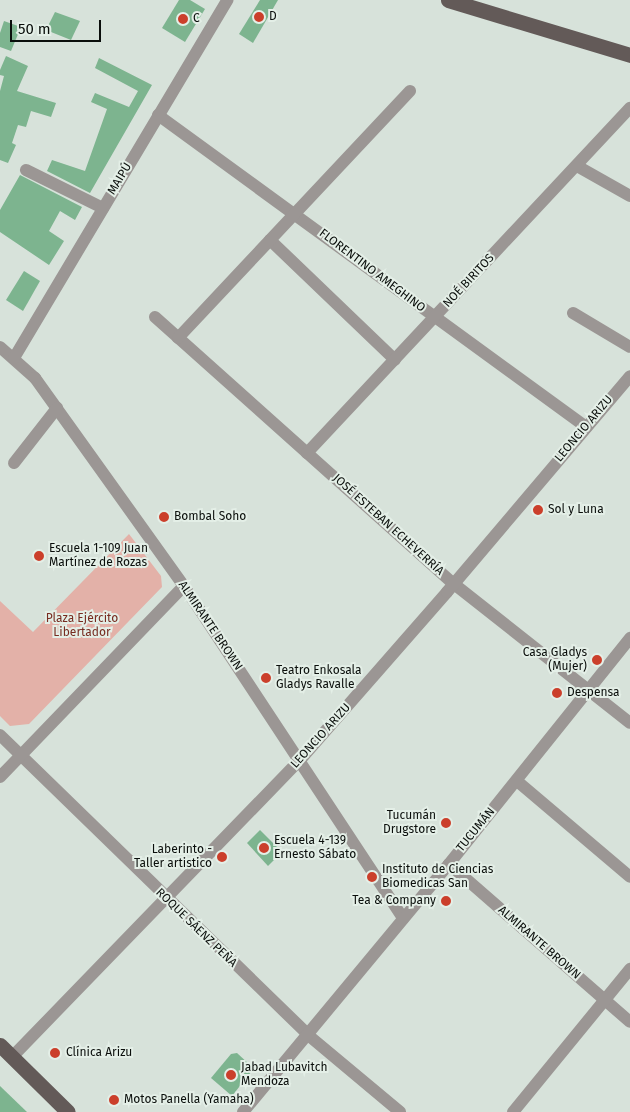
<!DOCTYPE html>
<meta charset="utf-8">
<style>
body{margin:0}
#map{position:relative;width:630px;height:1112px;overflow:hidden;background:#d7e2da;font-family:"Fira Sans",sans-serif}
div>[style]{position:absolute}
.green>*{inset:0;background:#e3b1a8}
.building>*{inset:0;background:#7db48f}
.minor>*{height:12px;margin:-6px;padding:0 6px;transform-origin:6px;border-radius:6px;background:#9b9694}
.major>*{height:15px;margin:-7.5px;padding:0 7.5px;transform-origin:7.5px;border-radius:7.5px;background:#635a58}
.dots>*{width:14px;height:14px;translate:-50% -50%;box-sizing:border-box;border:2px solid #e4efe7;border-radius:50%}
span{translate:-50% -50%;white-space:nowrap;text-align:center;line-height:1.15;-webkit-text-stroke:4px #e4efe7;paint-order:stroke}
.poi-label{font-size:12px;color:#0a0e0b}
.left{translate:0 -50%;text-align:left}
.right{translate:-100% -50%;text-align:right}
.street-label{font-size:12px;color:#0a0e0b}
.park-label{font-size:12px;color:#772c21}
.scale{position:absolute;left:10px;top:20px;width:91px;height:22px;box-sizing:border-box;border:2px solid #0a0e0b;border-top:0;padding-left:6px;font-size:15px;line-height:18px;white-space:nowrap;color:#0a0e0b;-webkit-text-stroke:4px #e4efe7;paint-order:stroke}
</style>
<div id="map">
<div class="green">
<div style="clip-path:polygon(129px 534px,161px 576px,162px 587px,29px 724px,10px 726px,0 716px,0 601px,33px 632px)"></div>
</div>
<div class="building">
<div style="clip-path:polygon(179px 0,190px 0,205px 9px,185px 42px,162px 28px)"></div>
<div style="clip-path:polygon(260px 0,278px 0,253px 43px,239px 34px)"></div>
<div style="clip-path:polygon(55px 12px,80px 21px,71px 40px,46px 30px)"></div>
<div style="clip-path:polygon(4px 21px,21px 27px,11px 51px,0 47px,0 33px)"></div>
<div style="clip-path:polygon(6px 56px,28px 66px,17px 91px,56px 103px,51px 117px,31px 111px,26px 127px,18px 125px,12px 143px,16px 145px,8px 163px,0 160px,0 91px,4px 76px,0 75px,0 70px)"></div>
<div style="clip-path:polygon(99px 58px,152px 85px,90px 193px,47px 171px,52px 160px,85px 171px,107px 109px,91px 102px,95px 93px,129px 107px,138px 91px,95px 68px)"></div>
<div style="clip-path:polygon(20px 175px,82px 207px,75px 220px,60px 211px,49px 231px,64px 241px,49px 265px,0 232px,0 210px)"></div>
<div style="clip-path:polygon(24px 271px,40px 281px,23px 311px,6px 300px)"></div>
<div style="clip-path:polygon(260px 830px,282px 852px,268px 866px,247px 843px)"></div>
<div style="clip-path:polygon(237px 1053px,250px 1065px,251px 1072px,232px 1096px,211px 1078px,231px 1054px)"></div>
<div style="clip-path:polygon(0 1086px,27px 1112px,0 1112px)"></div>
</div>
<div class="minor">
<div style="left:158px;top:115px;width:530px;rotate:36.09deg"></div>
<div style="left:577px;top:166px;width:61px;rotate:29.5deg"></div>
<div style="left:26px;top:170px;width:86px;rotate:26.3deg"></div>
<div style="left:270px;top:240px;width:173px;rotate:43.8deg"></div>
<div style="left:573px;top:313px;width:66px;rotate:30.8deg"></div>
<div style="left:155px;top:317px;width:401px;rotate:41.8deg"></div>
<div style="left:454px;top:584px;width:224px;rotate:38.3deg"></div>
<div style="left:178px;top:338px;width:339px;rotate:-46.8deg"></div>
<div style="left:0;top:347px;width:47px;rotate:41.5deg"></div>
<div style="left:35px;top:378px;width:256px;rotate:54.4deg"></div>
<div style="left:184px;top:586px;width:398px;rotate:56.6deg"></div>
<div style="left:14px;top:358px;width:417px;rotate:-59.2deg"></div>
<div style="left:307px;top:453px;width:473px;rotate:-46.9deg"></div>
<div style="left:14px;top:463px;width:70px;rotate:-52deg"></div>
<div style="left:0;top:735px;width:430px;rotate:44.2deg"></div>
<div style="left:308px;top:1035px;width:120px;rotate:39.9deg"></div>
<div style="left:0;top:777px;width:265px;rotate:-46.1deg"></div>
<div style="left:517px;top:781px;width:148px;rotate:40.3deg"></div>
<div style="left:449px;top:864px;width:240px;rotate:41.1deg"></div>
<div style="left:12px;top:1057px;width:414px;rotate:-45.9deg"></div>
<div style="left:300px;top:760px;width:223px;rotate:-48.8deg"></div>
<div style="left:447px;top:592px;width:283px;rotate:-49.7deg"></div>
<div style="left:243px;top:1112px;width:322px;rotate:-50.3deg"></div>
<div style="left:449px;top:864px;width:290px;rotate:-51.3deg"></div>
<div style="left:513px;top:1112px;width:185px;rotate:-50.7deg"></div>
</div>
<div class="major">
<div style="left:448px;top:0;width:190px;rotate:16.8deg"></div>
<div style="left:0;top:1045px;width:95px;rotate:44.6deg"></div>
</div>
<div class="dots">
<div style="left:259px;top:17px;background:#cb3f2b"></div>
<div style="left:183px;top:19px;background:#cb3f2b"></div>
<div style="left:538px;top:510px;background:#cb3f2b"></div>
<div style="left:164px;top:517px;background:#cb3f2b"></div>
<div style="left:39px;top:556px;background:#cb3f2b"></div>
<div style="left:597px;top:660px;background:#cb3f2b"></div>
<div style="left:266px;top:678px;background:#cb3f2b"></div>
<div style="left:557px;top:693px;background:#cb3f2b"></div>
<div style="left:446px;top:823px;background:#cb3f2b"></div>
<div style="left:264px;top:848px;background:#cb3f2b"></div>
<div style="left:222px;top:857px;background:#cb3f2b"></div>
<div style="left:372px;top:877px;background:#cb3f2b"></div>
<div style="left:446px;top:901px;background:#cb3f2b"></div>
<div style="left:55px;top:1053px;background:#cb3f2b"></div>
<div style="left:231px;top:1075px;background:#cb3f2b"></div>
<div style="left:114px;top:1100px;background:#cb3f2b"></div>
</div>
<div class="poi-label">
<span class="left" style="left:269px;top:17px">D</span>
<span class="left" style="left:193px;top:19px">C</span>
<span class="left" style="left:548px;top:510px">Sol y Luna</span>
<span class="left" style="left:174px;top:517px">Bombal Soho</span>
<span class="left" style="left:49px;top:556px">Escuela 1-109 Juan<br>Martínez de Rozas</span>
<span class="right" style="left:587px;top:660px">Casa Gladys<br>(Mujer)</span>
<span class="left" style="left:276px;top:678px">Teatro Enkosala<br>Gladys Ravalle</span>
<span class="left" style="left:567px;top:693px">Despensa</span>
<span class="right" style="left:436px;top:823px">Tucumán<br>Drugstore</span>
<span class="left" style="left:274px;top:848px">Escuela 4-139<br>Ernesto Sábato</span>
<span class="right" style="left:212px;top:857px">Laberinto -<br>Taller artistico</span>
<span class="left" style="left:382px;top:877px">Instituto de Ciencias<br>Biomedicas San</span>
<span class="right" style="left:436px;top:901px">Tea &amp; Company</span>
<span class="left" style="left:66px;top:1053px">Clínica Arizu</span>
<span class="left" style="left:241px;top:1075px">Jabad Lubavitch<br>Mendoza</span>
<span class="left" style="left:124px;top:1100px">Motos Panella (Yamaha)</span>
</div>
<div class="street-label">
<span style="left:120px;top:179px;rotate:-59deg">MAIPÚ</span>
<span style="left:372px;top:271px;rotate:37deg">FLORENTINO AMEGHINO</span>
<span style="left:469px;top:281px;rotate:-47deg">NOÉ BIRITOS</span>
<span style="left:584px;top:429px;rotate:-50deg">LEONCIO ARIZU</span>
<span style="left:388px;top:525px;rotate:42deg">JOSÉ ESTEBAN ECHEVERRÍA</span>
<span style="left:210px;top:626px;rotate:56deg">ALMIRANTE BROWN</span>
<span style="left:321px;top:736px;rotate:-48deg">LEONCIO ARIZU</span>
<span style="left:476px;top:830px;rotate:-51deg">TUCUMÁN</span>
<span style="left:196px;top:928px;rotate:44deg">ROQUE SÁENZ PEÑA</span>
<span style="left:539px;top:943px;rotate:41deg">ALMIRANTE BROWN</span>
</div>
<div class="park-label">
<span style="left:82px;top:626px">Plaza Ejército<br>Libertador</span>
</div>
<div class="scale">50 m</div>
</div>
